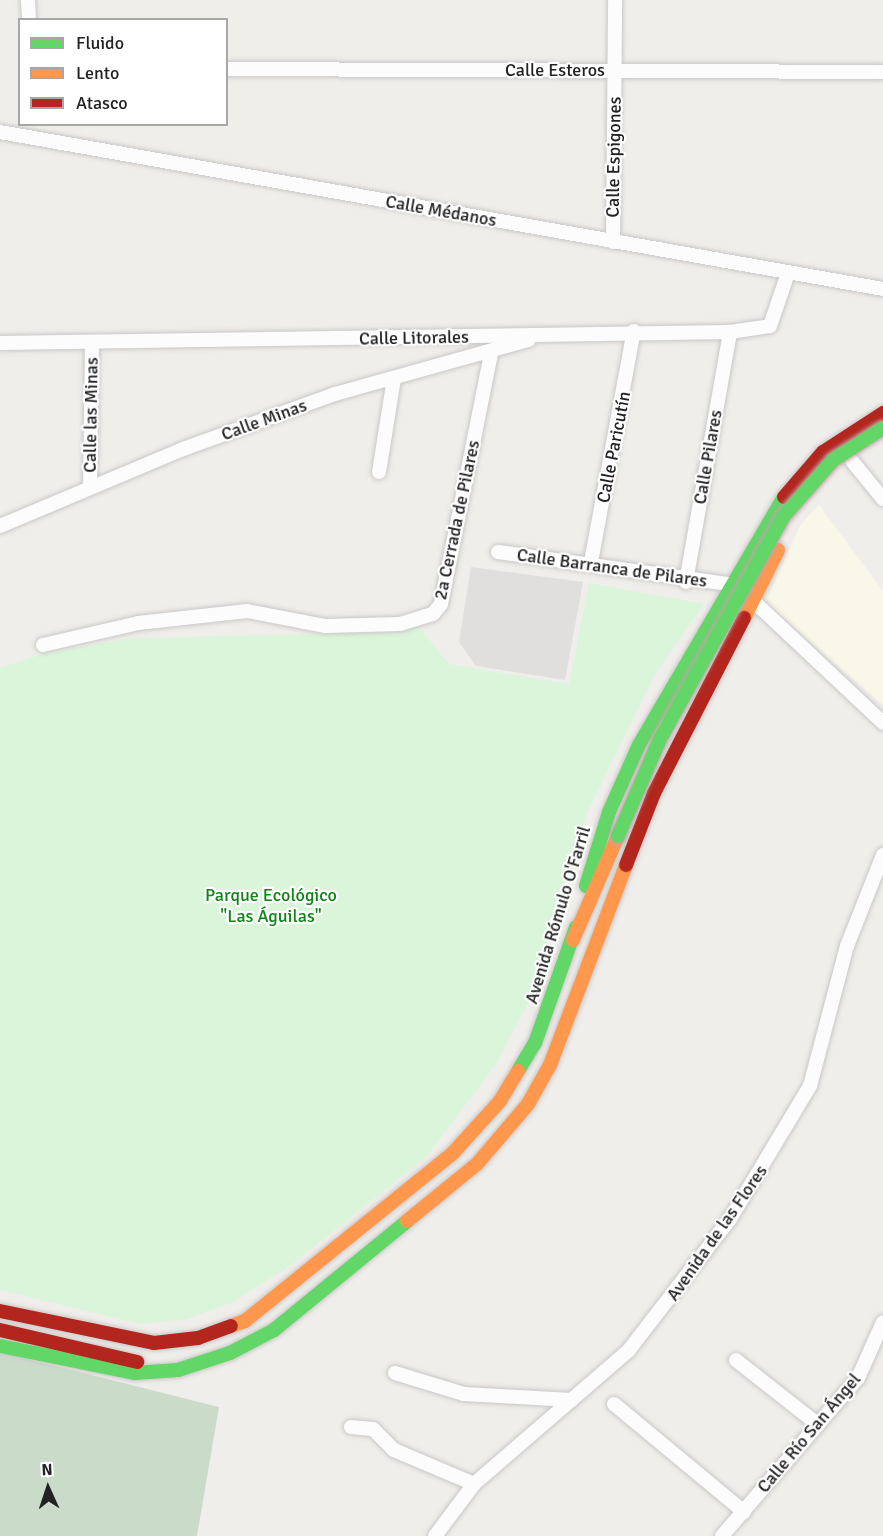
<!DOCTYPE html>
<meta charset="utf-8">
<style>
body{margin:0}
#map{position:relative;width:883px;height:1536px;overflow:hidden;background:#f0eeeb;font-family:Signika,sans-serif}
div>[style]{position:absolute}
.education>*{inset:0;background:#f8f7e8}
.cemetery>*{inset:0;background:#cadbca}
.park>*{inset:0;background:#daf5da}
.parking>*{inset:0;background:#e0dfde}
.roads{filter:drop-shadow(0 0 2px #c9c8c7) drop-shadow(0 0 2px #c9c8c7)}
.street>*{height:14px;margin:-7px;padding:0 7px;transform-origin:7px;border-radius:7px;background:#fdfcfc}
.fast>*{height:14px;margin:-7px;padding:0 7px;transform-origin:7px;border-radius:7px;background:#63d668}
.slow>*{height:14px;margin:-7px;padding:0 7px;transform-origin:7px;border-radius:7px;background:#ff974d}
.jam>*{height:14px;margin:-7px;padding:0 7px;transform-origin:7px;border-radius:7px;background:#b3261e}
.bridges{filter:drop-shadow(0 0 2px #c5a2ac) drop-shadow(0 0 2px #c5a2ac)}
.fast-bridge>*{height:14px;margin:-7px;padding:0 7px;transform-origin:7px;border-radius:7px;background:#63d668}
span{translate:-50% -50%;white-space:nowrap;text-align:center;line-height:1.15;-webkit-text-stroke:4.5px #fff;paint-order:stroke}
.street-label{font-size:18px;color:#222}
.park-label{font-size:18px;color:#0c8416}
.legend{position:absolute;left:18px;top:18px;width:210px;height:108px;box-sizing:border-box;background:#fff;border:2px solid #a7a7a7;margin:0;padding:8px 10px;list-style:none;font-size:18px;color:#222}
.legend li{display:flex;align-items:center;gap:12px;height:30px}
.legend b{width:30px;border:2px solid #a7a7a7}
.north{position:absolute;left:18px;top:1458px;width:60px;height:60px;-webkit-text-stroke:4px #fff;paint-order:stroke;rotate:357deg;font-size:16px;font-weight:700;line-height:24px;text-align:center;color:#222}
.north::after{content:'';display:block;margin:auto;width:21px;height:27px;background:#222;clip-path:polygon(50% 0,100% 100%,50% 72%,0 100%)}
</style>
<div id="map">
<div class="education">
<div style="clip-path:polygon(819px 505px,883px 591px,883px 705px,765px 602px,801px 524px)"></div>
</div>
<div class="cemetery">
<div style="clip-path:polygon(0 1352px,219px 1407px,197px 1536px,0 1536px)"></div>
</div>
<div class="park">
<div style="clip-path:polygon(589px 583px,704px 604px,655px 674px,587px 813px,528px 1003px,494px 1067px,427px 1156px,290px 1266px,233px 1302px,187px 1319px,140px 1324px,0 1290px,0 668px,45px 653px,132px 638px,392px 632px,416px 624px,449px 664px,569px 684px)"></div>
</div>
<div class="parking">
<div style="clip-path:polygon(471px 567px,583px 582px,565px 680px,476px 666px,459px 642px)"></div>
</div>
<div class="roads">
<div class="street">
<div style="left:28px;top:0;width:20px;rotate:87deg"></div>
<div style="left:226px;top:69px;width:657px;rotate:0.26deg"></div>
<div style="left:0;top:132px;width:897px;rotate:10.08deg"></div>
<div style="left:613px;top:242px;width:242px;rotate:-89.5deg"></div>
<div style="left:0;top:343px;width:730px;rotate:-0.86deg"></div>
<div style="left:730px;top:332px;width:40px;rotate:-8.5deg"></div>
<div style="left:770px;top:326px;width:56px;rotate:-71.2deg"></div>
<div style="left:852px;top:461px;width:49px;rotate:50.8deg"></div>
<div style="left:379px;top:472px;width:95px;rotate:-80.9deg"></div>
<div style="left:90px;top:486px;width:143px;rotate:-89.2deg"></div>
<div style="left:0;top:526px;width:199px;rotate:-22.8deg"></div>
<div style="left:183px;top:449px;width:162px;rotate:-19.9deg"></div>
<div style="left:335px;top:394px;width:201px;rotate:-15.6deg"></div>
<div style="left:498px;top:552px;width:241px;rotate:7.9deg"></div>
<div style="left:591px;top:562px;width:235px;rotate:-79.5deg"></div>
<div style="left:686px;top:582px;width:254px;rotate:-80deg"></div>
<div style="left:749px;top:597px;width:184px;rotate:43.2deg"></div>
<div style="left:43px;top:645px;width:98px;rotate:-13deg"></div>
<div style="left:138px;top:623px;width:110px;rotate:-6.3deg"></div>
<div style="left:247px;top:611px;width:79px;rotate:10.9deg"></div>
<div style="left:325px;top:626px;width:75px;rotate:-1.5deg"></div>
<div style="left:400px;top:624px;width:34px;rotate:-17deg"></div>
<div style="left:433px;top:614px;width:13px;rotate:-51deg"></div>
<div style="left:441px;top:604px;width:256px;rotate:-78.7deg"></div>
<div style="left:736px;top:1360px;width:102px;rotate:38.2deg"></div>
<div style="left:395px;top:1373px;width:72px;rotate:16.9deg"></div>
<div style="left:464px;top:1394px;width:108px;rotate:3.2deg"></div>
<div style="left:614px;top:1404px;width:169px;rotate:39.7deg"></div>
<div style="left:351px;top:1427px;width:22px;rotate:5deg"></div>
<div style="left:373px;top:1429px;width:30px;rotate:45deg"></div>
<div style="left:394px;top:1450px;width:87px;rotate:23deg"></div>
<div style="left:435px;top:1536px;width:65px;rotate:-53.1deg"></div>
<div style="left:474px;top:1484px;width:205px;rotate:-40.8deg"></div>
<div style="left:629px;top:1350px;width:165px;rotate:-52.4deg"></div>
<div style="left:730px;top:1219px;width:155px;rotate:-59deg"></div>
<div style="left:810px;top:1086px;width:145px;rotate:-75.2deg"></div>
<div style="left:847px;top:946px;width:98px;rotate:-68.4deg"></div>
<div style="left:722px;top:1536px;width:208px;rotate:-49.3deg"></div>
<div style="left:858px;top:1378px;width:61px;rotate:-65.9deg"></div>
</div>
<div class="fast">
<div style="left:586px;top:886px;width:77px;rotate:-72.7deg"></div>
<div style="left:609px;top:812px;width:73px;rotate:-65.9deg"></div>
<div style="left:639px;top:745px;width:287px;rotate:-59.7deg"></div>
<div style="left:518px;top:1071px;width:33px;rotate:-59deg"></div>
<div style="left:535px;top:1043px;width:123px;rotate:-70.5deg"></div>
<div style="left:0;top:1346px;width:138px;rotate:11.3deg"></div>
<div style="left:135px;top:1373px;width:43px;rotate:-4deg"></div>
<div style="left:178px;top:1370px;width:55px;rotate:-18.1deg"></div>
<div style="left:230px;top:1353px;width:50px;rotate:-27.6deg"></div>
<div style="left:274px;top:1330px;width:172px;rotate:-39.3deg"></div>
</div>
<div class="slow">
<div style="left:744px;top:618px;width:76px;rotate:-63.4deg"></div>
<div style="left:573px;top:940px;width:113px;rotate:-66.6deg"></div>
<div style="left:407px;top:1221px;width:90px;rotate:-39.2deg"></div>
<div style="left:477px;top:1164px;width:79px;rotate:-49.6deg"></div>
<div style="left:528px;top:1104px;width:45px;rotate:-60.6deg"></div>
<div style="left:550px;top:1065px;width:214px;rotate:-69.2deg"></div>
<div style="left:231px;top:1326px;width:15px;rotate:-20deg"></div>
<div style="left:245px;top:1321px;width:266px;rotate:-38.9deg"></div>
<div style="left:452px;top:1154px;width:72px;rotate:-47.8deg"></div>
<div style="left:500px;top:1101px;width:35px;rotate:-59deg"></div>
</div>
<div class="jam">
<div style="left:784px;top:497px;width:60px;rotate:-49.1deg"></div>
<div style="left:823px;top:452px;width:72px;rotate:-33deg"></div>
<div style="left:626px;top:865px;width:77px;rotate:-68.7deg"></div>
<div style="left:654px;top:793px;width:197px;rotate:-62.8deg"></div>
<div style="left:0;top:1311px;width:157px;rotate:11.7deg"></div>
<div style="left:154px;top:1343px;width:44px;rotate:-6.5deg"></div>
<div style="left:198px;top:1338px;width:35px;rotate:-20deg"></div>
<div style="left:0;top:1330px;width:141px;rotate:13.1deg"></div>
</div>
</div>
<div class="bridges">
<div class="fast-bridge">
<div style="left:618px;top:836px;width:106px;rotate:-66.6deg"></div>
<div style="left:660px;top:739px;width:254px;rotate:-61deg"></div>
<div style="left:783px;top:517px;width:76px;rotate:-48.7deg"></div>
<div style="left:833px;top:460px;width:59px;rotate:-32.6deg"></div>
</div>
</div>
<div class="street-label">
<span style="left:555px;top:70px">Calle Esteros</span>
<span style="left:614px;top:157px;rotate:-89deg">Calle Espigones</span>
<span style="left:441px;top:211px;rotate:10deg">Calle Médanos</span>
<span style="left:414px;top:338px;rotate:-1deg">Calle Litorales</span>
<span style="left:91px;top:415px;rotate:-89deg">Calle las Minas</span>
<span style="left:264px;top:420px;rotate:-20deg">Calle Minas</span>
<span style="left:614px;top:447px;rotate:-79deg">Calle Paricutín</span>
<span style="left:708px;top:457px;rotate:-80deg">Calle Pilares</span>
<span style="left:457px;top:520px;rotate:-78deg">2a Cerrada de Pilares</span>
<span style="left:612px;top:568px;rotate:8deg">Calle Barranca de Pilares</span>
<span style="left:558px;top:915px;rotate:-73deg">Avenida Rómulo O'Farril</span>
<span style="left:717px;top:1233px;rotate:-55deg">Avenida de las Flores</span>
<span style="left:809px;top:1433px;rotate:-50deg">Calle Río San Ángel</span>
</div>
<div class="park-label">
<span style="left:271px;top:906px">Parque Ecológico<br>"Las Águilas"</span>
</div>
<ul class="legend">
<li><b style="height:8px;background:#63d668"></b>Fluido</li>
<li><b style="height:8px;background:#ff974d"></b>Lento</li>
<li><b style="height:8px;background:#b3261e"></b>Atasco</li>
</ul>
<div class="north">N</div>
</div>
